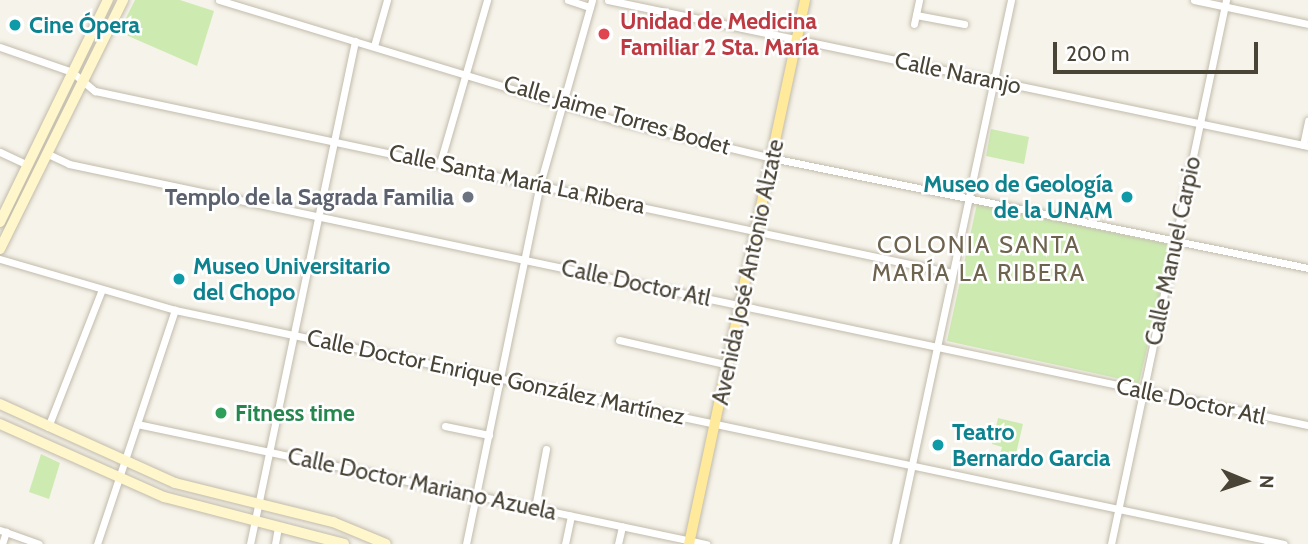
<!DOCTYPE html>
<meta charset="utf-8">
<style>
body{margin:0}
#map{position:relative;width:1308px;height:544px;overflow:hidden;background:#f6f3ea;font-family:Cabin,sans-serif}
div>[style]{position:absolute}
.green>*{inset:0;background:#cdebb1}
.roads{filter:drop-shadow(0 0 2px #c2bcac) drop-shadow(0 0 2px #c2bcac)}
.street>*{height:7px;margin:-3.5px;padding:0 3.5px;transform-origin:3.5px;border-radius:3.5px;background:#fff}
.secondary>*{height:10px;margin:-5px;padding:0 5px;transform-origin:5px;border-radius:5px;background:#fff6cb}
.primary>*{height:10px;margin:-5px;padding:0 5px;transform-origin:5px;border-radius:5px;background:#ffe99a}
.dots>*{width:19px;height:19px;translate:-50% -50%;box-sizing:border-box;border:4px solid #fff;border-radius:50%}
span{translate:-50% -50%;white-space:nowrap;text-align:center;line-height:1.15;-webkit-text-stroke:5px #fff;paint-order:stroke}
.health-label{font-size:23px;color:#be3a42;font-weight:700}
.left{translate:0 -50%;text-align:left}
.culture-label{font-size:23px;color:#0d838f;font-weight:700}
.right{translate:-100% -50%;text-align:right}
.street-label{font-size:23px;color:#4a4437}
.worship-label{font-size:23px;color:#5b616d;font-weight:700}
.leisure-label{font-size:23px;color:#27864d;font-weight:700}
.neighbourhood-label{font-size:24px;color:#6e634e;letter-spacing:2px}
.north{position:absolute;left:1210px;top:446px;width:70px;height:70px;-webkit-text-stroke:5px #fff;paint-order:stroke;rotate:92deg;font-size:19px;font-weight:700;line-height:28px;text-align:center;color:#4a4437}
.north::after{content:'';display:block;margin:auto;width:24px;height:32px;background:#4a4437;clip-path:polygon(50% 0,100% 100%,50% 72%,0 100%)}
.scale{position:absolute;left:1053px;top:42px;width:205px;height:32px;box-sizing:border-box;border:4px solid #4a4437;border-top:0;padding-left:9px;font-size:21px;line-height:24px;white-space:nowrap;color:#4a4437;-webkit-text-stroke:5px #fff;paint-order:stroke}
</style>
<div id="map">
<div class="green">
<div style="clip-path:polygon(135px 0,180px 0,214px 11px,197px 66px,119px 32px)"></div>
<div style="clip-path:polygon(991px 129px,1029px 137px,1024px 164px,986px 156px)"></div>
<div style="clip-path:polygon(977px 204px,1167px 244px,1170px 249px,1139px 383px,947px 341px)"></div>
<div style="clip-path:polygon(998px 418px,1023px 424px,1015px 458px,1000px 454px,1002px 447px,992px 444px)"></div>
<div style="clip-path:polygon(41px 454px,60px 463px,49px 499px,29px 492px)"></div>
</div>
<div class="roads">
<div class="street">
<div style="left:219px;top:0;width:417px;rotate:16.9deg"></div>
<div style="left:618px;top:121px;width:158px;rotate:13.5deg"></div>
<div style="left:772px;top:158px;width:547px;rotate:11.6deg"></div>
<div style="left:568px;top:0;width:23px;rotate:18deg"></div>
<div style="left:608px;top:0;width:715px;rotate:11.78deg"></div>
<div style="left:1194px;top:0;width:116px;rotate:11.9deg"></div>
<div style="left:916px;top:15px;width:49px;rotate:10.6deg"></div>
<div style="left:914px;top:24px;width:25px;rotate:-78deg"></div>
<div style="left:374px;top:46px;width:48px;rotate:-74.2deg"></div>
<div style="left:0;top:47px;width:76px;rotate:19.1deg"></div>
<div style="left:72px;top:72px;width:30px;rotate:40deg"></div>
<div style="left:95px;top:91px;width:876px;rotate:11.99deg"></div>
<div style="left:1303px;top:145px;width:25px;rotate:-78deg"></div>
<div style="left:0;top:152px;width:31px;rotate:25deg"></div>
<div style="left:48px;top:154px;width:23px;rotate:25deg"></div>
<div style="left:69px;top:164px;width:1266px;rotate:11.9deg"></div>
<div style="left:440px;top:163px;width:170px;rotate:-73.9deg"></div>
<div style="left:0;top:259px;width:182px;rotate:16.2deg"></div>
<div style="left:175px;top:310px;width:1133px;rotate:11.91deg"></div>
<div style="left:619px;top:340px;width:113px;rotate:12.8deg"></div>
<div style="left:137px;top:424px;width:582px;rotate:11.91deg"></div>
<div style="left:445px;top:426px;width:45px;rotate:11.6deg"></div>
<div style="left:48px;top:427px;width:148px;rotate:-68.6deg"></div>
<div style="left:535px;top:508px;width:60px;rotate:-79.4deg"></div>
<div style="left:0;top:530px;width:41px;rotate:19.7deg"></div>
<div style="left:2px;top:544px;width:13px;rotate:-72deg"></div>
<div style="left:97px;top:544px;width:247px;rotate:-71.6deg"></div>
<div style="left:250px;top:544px;width:514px;rotate:-78.21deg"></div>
<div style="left:275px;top:544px;width:17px;rotate:-80deg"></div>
<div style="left:466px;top:544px;width:368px;rotate:-78.4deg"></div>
<div style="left:540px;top:184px;width:191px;rotate:-74.2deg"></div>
<div style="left:565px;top:544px;width:29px;rotate:-78deg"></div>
<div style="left:618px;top:544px;width:18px;rotate:-77deg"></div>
<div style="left:895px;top:544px;width:556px;rotate:-77.96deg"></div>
<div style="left:1111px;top:544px;width:556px;rotate:-78.06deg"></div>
</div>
<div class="secondary">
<div style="left:0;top:222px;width:247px;rotate:-64.1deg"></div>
<div style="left:0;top:249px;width:278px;rotate:-63.7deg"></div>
<div style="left:0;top:404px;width:192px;rotate:24.3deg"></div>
<div style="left:175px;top:483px;width:163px;rotate:13.9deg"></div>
<div style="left:333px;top:522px;width:57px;rotate:22.5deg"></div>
<div style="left:0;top:424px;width:180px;rotate:24deg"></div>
<div style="left:164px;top:497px;width:186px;rotate:14.6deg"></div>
</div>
<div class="primary">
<div style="left:689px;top:544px;width:556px;rotate:-77.96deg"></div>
</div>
</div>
<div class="dots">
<div style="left:15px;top:25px;background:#0f9aa8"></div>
<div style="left:604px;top:34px;background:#e0444e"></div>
<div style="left:468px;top:197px;background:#6b7280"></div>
<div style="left:1127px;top:197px;background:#0f9aa8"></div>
<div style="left:179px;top:279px;background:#0f9aa8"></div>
<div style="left:221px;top:413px;background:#2e9e5b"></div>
<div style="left:938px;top:445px;background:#0f9aa8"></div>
</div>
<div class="health-label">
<span class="left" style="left:620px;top:34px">Unidad de Medicina<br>Familiar 2 Sta. María</span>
</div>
<div class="culture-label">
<span class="left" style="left:29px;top:25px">Cine Ópera</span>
<span class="right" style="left:1113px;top:197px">Museo de Geología<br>de la UNAM</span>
<span class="left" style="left:193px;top:279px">Museo Universitario<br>del Chopo</span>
<span class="left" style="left:952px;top:445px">Teatro<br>Bernardo Garcia</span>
</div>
<div class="street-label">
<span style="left:958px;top:73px;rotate:12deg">Calle Naranjo</span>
<span style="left:617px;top:115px;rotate:16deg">Calle Jaime Torres Bodet</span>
<span style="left:517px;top:179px;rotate:12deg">Calle Santa María La Ribera</span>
<span style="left:1173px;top:251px;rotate:-78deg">Calle Manuel Carpio</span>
<span style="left:748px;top:272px;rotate:-78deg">Avenida José Antonio Alzate</span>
<span style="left:636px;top:283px;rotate:12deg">Calle Doctor Atl</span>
<span style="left:496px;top:377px;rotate:12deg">Calle Doctor Enrique González Martínez</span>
<span style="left:1191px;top:401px;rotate:12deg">Calle Doctor Atl</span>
<span style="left:422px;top:484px;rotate:12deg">Calle Doctor Mariano Azuela</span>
</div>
<div class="worship-label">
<span class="right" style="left:454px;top:197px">Templo de la Sagrada Familia</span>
</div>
<div class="leisure-label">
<span class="left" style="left:235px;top:413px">Fitness time</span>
</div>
<div class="neighbourhood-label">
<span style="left:979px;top:259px">COLONIA SANTA<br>MARÍA LA RIBERA</span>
</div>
<div class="north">N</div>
<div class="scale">200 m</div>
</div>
